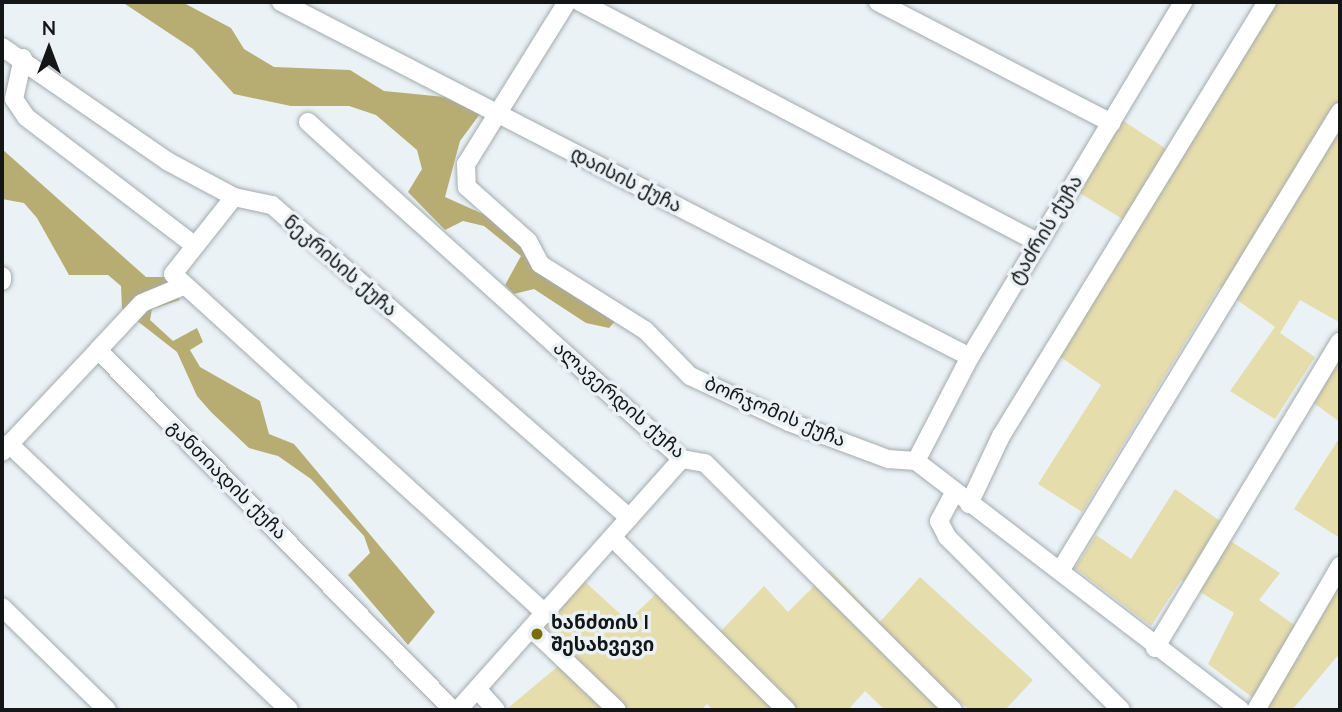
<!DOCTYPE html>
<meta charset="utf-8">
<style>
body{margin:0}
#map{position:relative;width:1342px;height:712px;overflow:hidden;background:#eaf2f6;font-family:Mulish,"Noto Sans Georgian",sans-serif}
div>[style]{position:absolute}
.green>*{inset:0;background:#e6ddac}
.forest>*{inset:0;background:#b7ad73}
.roads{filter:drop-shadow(0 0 2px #a4abae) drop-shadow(0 0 2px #a4abae)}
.minor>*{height:18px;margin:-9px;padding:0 9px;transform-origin:9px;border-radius:9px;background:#fff}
.dots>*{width:19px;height:19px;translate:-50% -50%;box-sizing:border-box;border:4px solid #eaf2f6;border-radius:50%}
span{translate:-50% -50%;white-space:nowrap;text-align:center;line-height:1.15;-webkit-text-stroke:7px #eaf2f6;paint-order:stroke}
.street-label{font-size:19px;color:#131517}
.poi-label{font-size:19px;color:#131517;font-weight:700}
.left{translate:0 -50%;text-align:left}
.frame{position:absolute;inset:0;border:4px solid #131517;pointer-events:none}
.north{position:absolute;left:14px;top:14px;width:70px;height:70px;-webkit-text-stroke:5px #eaf2f6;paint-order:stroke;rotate:0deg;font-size:19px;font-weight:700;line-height:28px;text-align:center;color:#131517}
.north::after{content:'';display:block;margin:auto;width:24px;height:32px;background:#131517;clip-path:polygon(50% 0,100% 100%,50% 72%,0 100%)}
</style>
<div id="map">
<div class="green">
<div style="clip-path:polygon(1272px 2px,1340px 2px,1340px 316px,1337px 321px,1300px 300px,1280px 333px,1315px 357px,1275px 419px,1230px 391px,1275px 327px,1219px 287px,1082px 512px,1038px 484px,1101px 385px,1059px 356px,1139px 229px,1078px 192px,1122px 120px,1180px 158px)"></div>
<div style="clip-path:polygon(1340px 353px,1340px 422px,1311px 401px)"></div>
<div style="clip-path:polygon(1340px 437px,1340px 538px,1294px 509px)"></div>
<div style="clip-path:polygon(1175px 489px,1220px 521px,1215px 531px,1280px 573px,1259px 600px,1307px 634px,1340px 578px,1340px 653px,1292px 710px,1269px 710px,1208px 664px,1234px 613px,1181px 580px,1151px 626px,1075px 568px,1096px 535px,1131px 559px)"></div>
<div style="clip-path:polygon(830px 570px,880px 622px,920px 577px,1033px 680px,1005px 710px,970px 710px,956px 699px,947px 710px,885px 710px,865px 691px,848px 710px,713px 710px,707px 704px,701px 710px,508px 708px,575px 652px,543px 624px,583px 580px,628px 621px,667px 583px,719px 633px,764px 586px,788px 612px)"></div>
</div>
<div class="forest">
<div style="clip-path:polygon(122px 2px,182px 2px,231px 28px,244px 49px,274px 67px,350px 70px,384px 91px,445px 97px,480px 114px,460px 141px,445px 197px,492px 218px,617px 319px,609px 328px,586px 323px,534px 289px,514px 294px,505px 285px,521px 256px,484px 226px,463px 221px,445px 230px,408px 192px,422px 169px,417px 150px,376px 115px,349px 106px,291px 106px,234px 94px,193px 49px)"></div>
<div style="clip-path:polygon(2px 149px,146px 277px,165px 277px,180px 300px,152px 309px,150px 320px,173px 341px,197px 328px,203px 342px,190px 350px,200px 367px,260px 401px,269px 434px,294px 444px,435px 612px,408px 645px,348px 575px,370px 553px,364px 536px,311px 479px,278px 456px,249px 448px,211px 412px,197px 396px,177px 352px,122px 309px,121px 286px,108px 275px,69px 275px,37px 218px,24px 203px,2px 199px)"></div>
</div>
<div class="roads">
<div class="minor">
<div style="left:281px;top:2px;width:775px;rotate:27.26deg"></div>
<div style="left:567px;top:2px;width:191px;rotate:121.9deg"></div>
<div style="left:466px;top:164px;width:23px;rotate:88deg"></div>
<div style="left:467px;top:187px;width:81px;rotate:41.5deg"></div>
<div style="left:528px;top:241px;width:26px;rotate:62deg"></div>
<div style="left:540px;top:264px;width:124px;rotate:32.2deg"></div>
<div style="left:645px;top:330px;width:64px;rotate:45.6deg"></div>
<div style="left:690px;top:376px;width:109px;rotate:24.9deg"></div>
<div style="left:789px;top:422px;width:106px;rotate:20.5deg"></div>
<div style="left:888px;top:459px;width:28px;rotate:4deg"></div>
<div style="left:916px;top:461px;width:409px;rotate:37.5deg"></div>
<div style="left:580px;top:2px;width:518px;rotate:27.7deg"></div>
<div style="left:878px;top:2px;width:263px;rotate:27.4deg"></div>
<div style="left:2px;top:47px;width:201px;rotate:34.6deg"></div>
<div style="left:167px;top:161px;width:76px;rotate:28.2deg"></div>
<div style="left:234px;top:197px;width:39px;rotate:12deg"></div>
<div style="left:272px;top:205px;width:475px;rotate:41.2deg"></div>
<div style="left:23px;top:58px;width:42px;rotate:102.4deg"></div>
<div style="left:14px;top:99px;width:22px;rotate:56deg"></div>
<div style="left:26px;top:117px;width:211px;rotate:37.3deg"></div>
<div style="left:308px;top:122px;width:503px;rotate:42.02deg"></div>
<div style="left:682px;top:459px;width:23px;rotate:10deg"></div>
<div style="left:705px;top:463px;width:350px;rotate:44.9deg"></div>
<div style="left:234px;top:197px;width:98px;rotate:128.4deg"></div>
<div style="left:173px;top:274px;width:505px;rotate:42.35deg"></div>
<div style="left:2px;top:276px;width:5px;rotate:90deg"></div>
<div style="left:98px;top:350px;width:64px;rotate:-46.9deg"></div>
<div style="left:142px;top:303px;width:44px;rotate:-22.5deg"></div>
<div style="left:9px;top:444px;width:386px;rotate:43.5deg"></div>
<div style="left:2px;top:452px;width:140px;rotate:-46.7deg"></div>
<div style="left:98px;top:350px;width:506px;rotate:45.4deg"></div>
<div style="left:916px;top:461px;width:117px;rotate:-62.6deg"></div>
<div style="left:970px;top:357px;width:414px;rotate:-59deg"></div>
<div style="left:954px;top:493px;width:32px;rotate:118deg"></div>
<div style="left:939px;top:521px;width:18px;rotate:63deg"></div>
<div style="left:947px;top:537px;width:245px;rotate:44.8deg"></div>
<div style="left:969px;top:504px;width:75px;rotate:-64.8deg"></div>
<div style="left:1001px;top:436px;width:509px;rotate:-58.5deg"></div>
<div style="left:614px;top:539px;width:243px;rotate:44.8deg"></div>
<div style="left:1060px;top:571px;width:538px;rotate:-58.62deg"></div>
<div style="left:2px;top:607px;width:147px;rotate:44.4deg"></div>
<div style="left:532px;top:629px;width:117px;rotate:43.6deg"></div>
<div style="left:1155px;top:648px;width:358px;rotate:-58.9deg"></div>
<div style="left:477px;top:689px;width:28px;rotate:48deg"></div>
<div style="left:458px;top:710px;width:336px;rotate:-48.3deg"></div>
<div style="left:1256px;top:710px;width:167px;rotate:-59.7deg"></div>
</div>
</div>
<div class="dots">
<div style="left:537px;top:634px;background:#7c6c06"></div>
</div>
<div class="street-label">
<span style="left:626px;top:180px;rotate:27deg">დაისის ქუჩა</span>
<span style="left:1046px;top:230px;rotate:-59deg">ტაძრის ქუჩა</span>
<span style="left:340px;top:266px;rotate:41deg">ნეკრისის ქუჩა</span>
<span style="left:619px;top:400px;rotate:41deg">ალავერდის ქუჩა</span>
<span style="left:775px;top:412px;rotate:23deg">ბორჯომის ქუჩა</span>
<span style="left:227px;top:480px;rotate:45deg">განთიადის ქუჩა</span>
</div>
<div class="poi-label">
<span class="left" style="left:551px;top:634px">ხანძთის I<br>შესახვევი</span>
</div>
<div class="frame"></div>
<div class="north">N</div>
</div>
